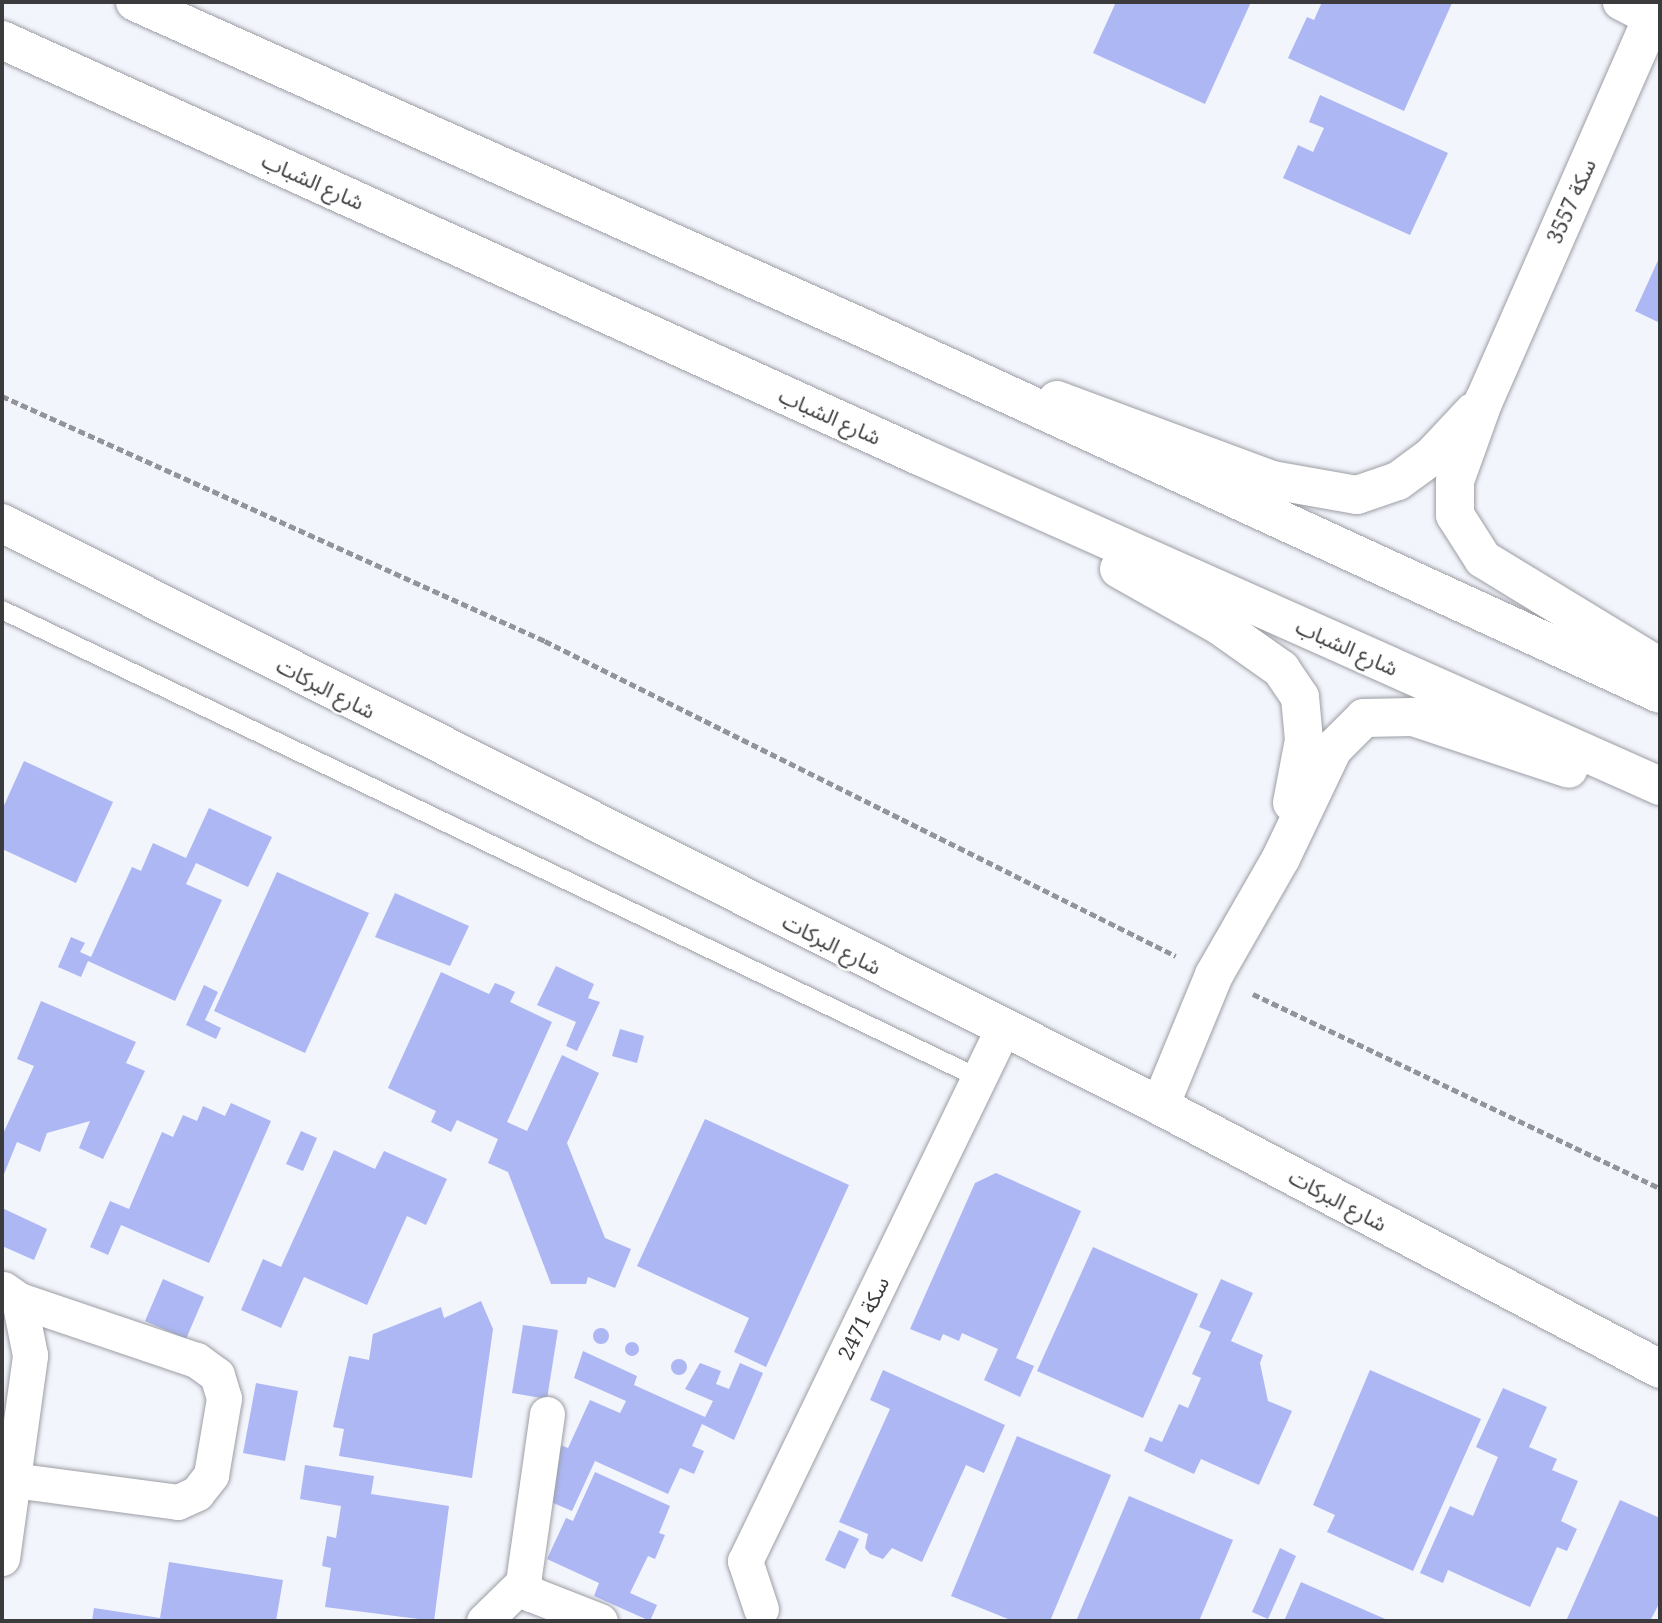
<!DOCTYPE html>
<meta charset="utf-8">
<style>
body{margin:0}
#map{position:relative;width:1662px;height:1623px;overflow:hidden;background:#f3f5fc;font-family:"Noto Serif","Noto Sans Arabic",serif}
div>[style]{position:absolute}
.building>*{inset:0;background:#acb7f4}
.round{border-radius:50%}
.path>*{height:4.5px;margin-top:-2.25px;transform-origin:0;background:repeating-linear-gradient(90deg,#939499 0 7px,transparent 0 10.5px)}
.roads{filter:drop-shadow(0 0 2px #9c9ea4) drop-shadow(0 0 2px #9c9ea4)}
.lane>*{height:18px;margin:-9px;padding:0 9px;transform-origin:9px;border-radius:9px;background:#fff}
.street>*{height:35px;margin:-17.5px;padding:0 17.5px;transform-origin:17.5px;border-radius:17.5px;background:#fff}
.secondary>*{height:38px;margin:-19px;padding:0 19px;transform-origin:19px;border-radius:19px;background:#fff}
.primary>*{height:38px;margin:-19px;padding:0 19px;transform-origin:19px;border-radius:19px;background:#fff}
span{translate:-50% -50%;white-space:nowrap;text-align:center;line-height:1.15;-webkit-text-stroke:5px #fff;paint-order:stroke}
.street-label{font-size:21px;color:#3b3b3e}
.frame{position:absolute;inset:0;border:4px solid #3b3b3e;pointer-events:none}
</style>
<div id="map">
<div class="building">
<div style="clip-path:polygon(1116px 2px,1251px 2px,1205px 104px,1093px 53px)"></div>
<div style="clip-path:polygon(1322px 2px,1452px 3px,1404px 111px,1288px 58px,1307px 17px,1314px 20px)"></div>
<div style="clip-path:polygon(1320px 95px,1448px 153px,1410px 235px,1283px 178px,1298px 145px,1313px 152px,1324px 128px,1309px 122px)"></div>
<div style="clip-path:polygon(1660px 256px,1660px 323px,1635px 311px)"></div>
<div style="clip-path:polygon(24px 761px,113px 802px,76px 883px,2px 849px,2px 810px)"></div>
<div style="clip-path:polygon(209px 808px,272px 837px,248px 887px,196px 863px,186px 884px,222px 900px,175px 1001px,88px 961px,81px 977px,58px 967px,71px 937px,85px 943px,80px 952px,91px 957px,132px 867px,141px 871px,153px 843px,186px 858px)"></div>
<div style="clip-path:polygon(277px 872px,369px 913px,305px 1053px,214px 1011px)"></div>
<div style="clip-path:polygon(395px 893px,469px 926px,450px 966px,375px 937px)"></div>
<div style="clip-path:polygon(556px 966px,594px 984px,588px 998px,600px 1002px,577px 1051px,566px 1046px,576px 1022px,537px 1005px)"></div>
<div style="clip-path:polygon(441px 972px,489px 994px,495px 983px,505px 987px,515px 992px,510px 1002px,552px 1022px,507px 1122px,527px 1131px,562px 1055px,599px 1073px,567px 1143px,605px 1238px,631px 1249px,615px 1288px,588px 1277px,586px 1284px,551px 1284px,508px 1172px,488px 1163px,498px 1139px,457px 1120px,451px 1132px,431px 1122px,436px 1111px,388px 1088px)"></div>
<div style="clip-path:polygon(204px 985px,218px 992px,205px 1020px,221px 1028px,216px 1039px,186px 1025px)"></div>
<div style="clip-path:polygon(41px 1001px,136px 1042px,126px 1063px,145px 1071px,103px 1159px,79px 1148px,90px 1121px,47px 1133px,40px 1152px,17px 1142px,2px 1179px,2px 1136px,34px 1066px,17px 1059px)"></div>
<div style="clip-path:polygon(620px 1029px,644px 1036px,637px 1063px,612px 1056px)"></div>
<div style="clip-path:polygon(231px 1103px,271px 1121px,209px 1263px,121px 1225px,108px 1255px,90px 1247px,110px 1201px,129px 1209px,162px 1132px,173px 1137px,183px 1115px,197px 1121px,203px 1106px,225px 1116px)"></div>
<div style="clip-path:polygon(705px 1119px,849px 1185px,766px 1367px,734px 1352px,749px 1318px,637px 1266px)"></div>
<div style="clip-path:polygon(301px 1131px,317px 1138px,303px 1171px,286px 1164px)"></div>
<div style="clip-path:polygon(334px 1150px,375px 1169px,384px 1151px,447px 1179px,426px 1225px,407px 1216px,367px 1305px,304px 1277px,281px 1328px,241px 1310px,263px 1259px,281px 1267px)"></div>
<div style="clip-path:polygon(996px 1173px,1081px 1211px,1016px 1358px,1034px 1366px,1020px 1397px,984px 1380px,998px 1349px,962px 1333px,959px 1341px,943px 1334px,940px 1341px,910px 1329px,975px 1183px)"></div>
<div style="clip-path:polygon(2px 1208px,47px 1229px,34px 1260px,2px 1246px)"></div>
<div style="clip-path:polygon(1093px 1247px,1198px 1294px,1143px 1418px,1037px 1371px)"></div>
<div style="clip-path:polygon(163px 1279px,204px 1297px,186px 1339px,145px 1321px)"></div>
<div style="clip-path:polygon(1221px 1279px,1253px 1293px,1231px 1341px,1263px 1355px,1260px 1363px,1268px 1401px,1292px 1411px,1259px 1485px,1201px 1459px,1194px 1474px,1144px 1451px,1150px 1437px,1162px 1442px,1179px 1404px,1188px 1408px,1201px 1378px,1192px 1374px,1211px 1332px,1199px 1327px)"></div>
<div style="clip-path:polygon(481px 1301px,493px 1329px,472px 1478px,339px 1456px,344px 1429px,333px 1427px,349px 1356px,369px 1360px,373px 1334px,441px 1307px,444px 1318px)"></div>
<div style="clip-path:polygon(523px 1325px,558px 1330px,547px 1399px,512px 1393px)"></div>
<div class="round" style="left:593px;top:1328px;width:16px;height:16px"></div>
<div class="round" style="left:625px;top:1342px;width:14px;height:14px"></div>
<div style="clip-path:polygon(583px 1351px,637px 1376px,634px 1385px,705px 1417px,713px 1401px,685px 1389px,700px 1363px,721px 1371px,716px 1384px,729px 1389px,740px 1363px,763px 1373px,734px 1440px,702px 1424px,692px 1446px,704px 1451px,694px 1474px,680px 1468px,668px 1494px,595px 1461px,572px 1511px,551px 1502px,560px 1445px,568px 1448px,590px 1400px,620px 1413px,626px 1401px,574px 1378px)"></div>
<div class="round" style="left:671px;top:1359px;width:16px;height:16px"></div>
<div style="clip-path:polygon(883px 1370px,1005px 1425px,984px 1473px,966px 1465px,922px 1562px,892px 1548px,883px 1559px,870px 1554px,865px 1548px,868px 1534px,839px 1522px,890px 1409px,870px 1400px)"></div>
<div style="clip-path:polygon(1370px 1370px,1481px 1419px,1413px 1571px,1327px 1532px,1335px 1515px,1313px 1505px)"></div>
<div style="clip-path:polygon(256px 1383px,298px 1391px,285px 1461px,243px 1453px)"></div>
<div style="clip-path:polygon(1503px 1388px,1547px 1407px,1529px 1447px,1557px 1459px,1552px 1470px,1578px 1481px,1561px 1521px,1577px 1529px,1567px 1551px,1557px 1547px,1530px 1607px,1448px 1570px,1443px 1583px,1420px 1573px,1450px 1506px,1473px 1516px,1498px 1457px,1476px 1447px)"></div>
<div style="clip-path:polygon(1017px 1436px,1111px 1475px,1050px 1621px,1013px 1621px,951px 1596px)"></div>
<div style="clip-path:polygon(305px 1465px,374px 1476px,371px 1494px,449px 1506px,434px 1621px,325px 1607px,331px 1568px,322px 1566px,327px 1536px,336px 1538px,341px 1506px,300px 1499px)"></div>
<div style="clip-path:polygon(595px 1472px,670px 1506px,659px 1533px,665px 1535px,655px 1559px,648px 1556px,630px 1593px,657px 1605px,650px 1621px,594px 1596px,599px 1583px,547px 1559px,566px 1518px,573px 1521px)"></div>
<div style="clip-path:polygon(1129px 1496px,1233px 1540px,1199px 1621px,1076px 1621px)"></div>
<div style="clip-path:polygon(1620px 1500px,1660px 1518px,1660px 1602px,1650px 1621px,1566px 1621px)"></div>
<div style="clip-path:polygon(839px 1530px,859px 1539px,845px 1569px,825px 1560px)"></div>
<div style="clip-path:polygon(1280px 1548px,1296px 1556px,1268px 1619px,1252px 1612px)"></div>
<div style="clip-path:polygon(169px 1562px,283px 1580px,276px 1621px,92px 1621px,94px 1608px,160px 1618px)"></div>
<div style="clip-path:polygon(1301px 1582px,1376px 1615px,1390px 1621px,1284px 1621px)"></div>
</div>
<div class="path">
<div style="left:2px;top:396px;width:596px;rotate:24.28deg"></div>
<div style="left:545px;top:641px;width:705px;rotate:26.53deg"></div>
<div style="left:1253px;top:994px;width:451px;rotate:25.5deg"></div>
</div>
<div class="roads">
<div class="lane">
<div style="left:2px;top:610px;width:1083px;rotate:25.6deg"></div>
</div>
<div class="street">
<div style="left:1620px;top:2px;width:35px;rotate:27deg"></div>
<div style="left:547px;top:1414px;width:171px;rotate:98.1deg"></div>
<div style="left:523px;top:1583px;width:14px;rotate:54deg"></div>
<div style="left:531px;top:1594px;width:74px;rotate:21.4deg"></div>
<div style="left:13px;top:1480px;width:166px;rotate:7.6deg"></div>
<div style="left:178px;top:1502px;width:21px;rotate:-25deg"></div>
<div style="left:197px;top:1493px;width:23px;rotate:-52deg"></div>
<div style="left:211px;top:1475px;width:78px;rotate:-80.4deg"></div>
<div style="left:224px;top:1398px;width:24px;rotate:-107deg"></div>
<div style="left:217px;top:1375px;width:26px;rotate:-144deg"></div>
<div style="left:196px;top:1360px;width:187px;rotate:-161.3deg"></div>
<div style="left:2px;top:1558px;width:205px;rotate:-82.1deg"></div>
<div style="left:30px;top:1355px;width:56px;rotate:-101.3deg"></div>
<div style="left:19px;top:1300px;width:19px;rotate:-145deg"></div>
<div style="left:761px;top:1609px;width:51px;rotate:-108.4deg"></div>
<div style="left:745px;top:1561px;width:590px;rotate:-64.17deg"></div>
<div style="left:484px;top:1621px;width:54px;rotate:-44.3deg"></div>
</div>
<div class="secondary">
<div style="left:1659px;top:2px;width:435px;rotate:113.7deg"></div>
<div style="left:1484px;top:400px;width:86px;rotate:109.7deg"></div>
<div style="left:1455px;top:481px;width:34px;rotate:90deg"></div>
<div style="left:1455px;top:515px;width:52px;rotate:57.5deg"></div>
<div style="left:1483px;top:559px;width:207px;rotate:31.4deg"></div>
<div style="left:1057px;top:400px;width:229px;rotate:20.4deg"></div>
<div style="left:1272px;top:480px;width:86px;rotate:10deg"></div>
<div style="left:1357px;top:495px;width:43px;rotate:-18.9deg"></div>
<div style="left:1398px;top:481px;width:42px;rotate:-36.3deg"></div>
<div style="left:1432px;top:456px;width:60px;rotate:-47deg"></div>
<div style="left:2px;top:523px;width:1296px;rotate:26.72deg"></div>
<div style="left:1160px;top:1106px;width:565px;rotate:27.74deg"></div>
</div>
<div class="primary">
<div style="left:135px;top:2px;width:795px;rotate:24.12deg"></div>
<div style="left:861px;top:327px;width:879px;rotate:24.67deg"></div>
<div style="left:2px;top:40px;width:1007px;rotate:24.4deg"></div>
<div style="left:919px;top:456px;width:811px;rotate:24.01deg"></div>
<div style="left:1119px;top:569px;width:116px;rotate:29.4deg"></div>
<div style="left:1220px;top:626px;width:75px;rotate:35.2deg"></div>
<div style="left:1281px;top:669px;width:34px;rotate:56deg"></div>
<div style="left:1300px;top:697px;width:43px;rotate:84.7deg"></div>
<div style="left:1304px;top:740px;width:64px;rotate:100.8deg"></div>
<div style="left:1160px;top:1106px;width:142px;rotate:-67.6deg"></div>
<div style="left:1214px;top:975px;width:135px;rotate:-60.2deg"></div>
<div style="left:1281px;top:858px;width:121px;rotate:-64.5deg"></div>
<div style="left:1333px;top:749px;width:44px;rotate:-45deg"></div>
<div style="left:1364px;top:718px;width:49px;rotate:-1.2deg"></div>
<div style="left:1413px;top:717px;width:164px;rotate:18.4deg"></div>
</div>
</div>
<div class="street-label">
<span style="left:313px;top:181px;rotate:24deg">شارع الشباب</span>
<span style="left:1571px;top:201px;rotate:-66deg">سكة 3557</span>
<span style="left:830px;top:416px;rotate:24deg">شارع الشباب</span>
<span style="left:1347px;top:647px;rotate:24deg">شارع الشباب</span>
<span style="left:326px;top:688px;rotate:27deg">شارع البركات</span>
<span style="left:832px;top:944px;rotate:27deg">شارع البركات</span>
<span style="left:1338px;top:1200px;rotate:28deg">شارع البركات</span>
<span style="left:863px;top:1318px;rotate:-64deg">سكة 2471</span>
</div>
<div class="frame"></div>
</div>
